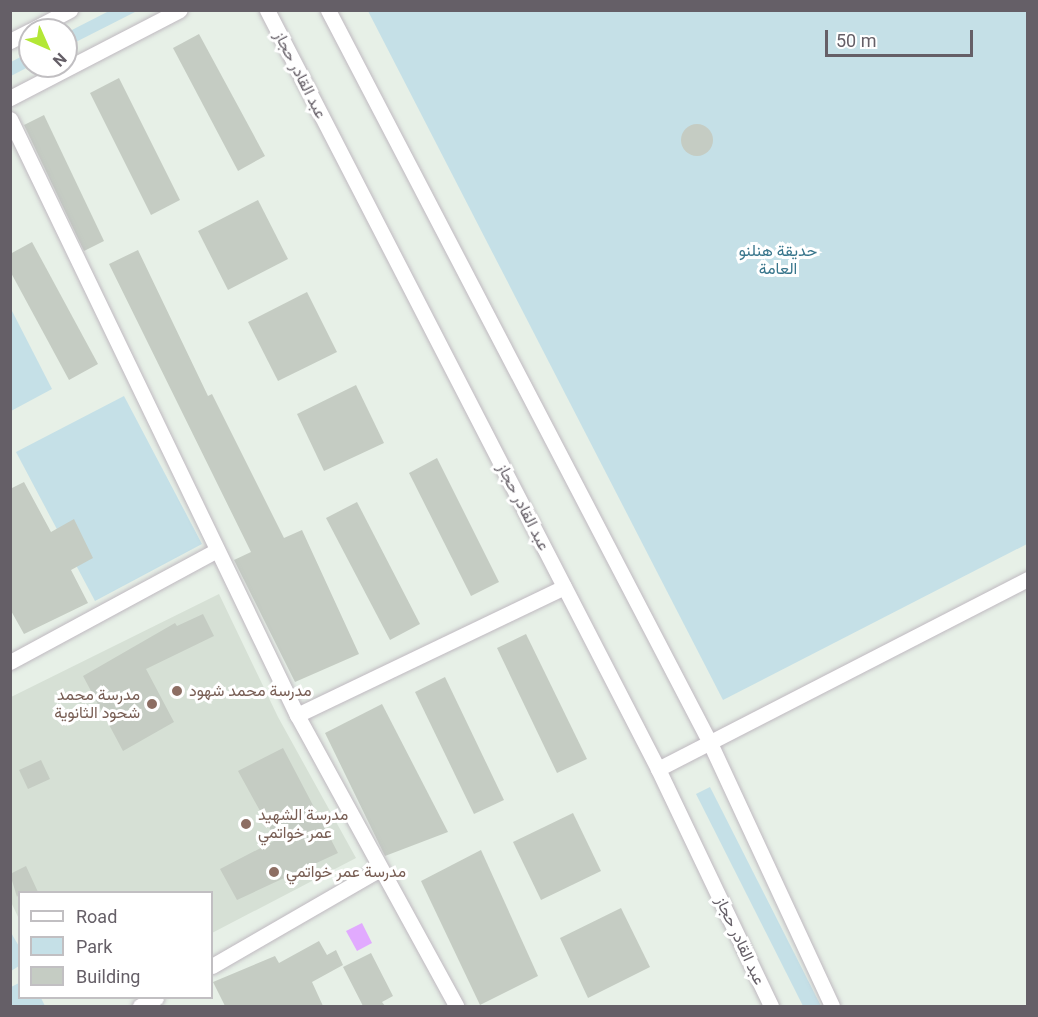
<!DOCTYPE html>
<meta charset="utf-8">
<style>
body{margin:0}
#map{position:relative;width:1038px;height:1017px;overflow:hidden;background:#e7f0e7;font-family:Roboto,Vazirmatn,sans-serif}
div>[style]{position:absolute}
.education>*{inset:0;background:#d6e0d5}
.green>*{inset:0;background:#c5e0e7}
.water>*{inset:0;background:#e1aafe}
.building>*{inset:0;background:#c5ccc3}
.round{border-radius:50%}
.roads{filter:drop-shadow(0 0 2px #bfb9c0) drop-shadow(0 0 2px #bfb9c0)}
.minor>*{height:15px;margin:-7.5px;padding:0 7.5px;transform-origin:7.5px;border-radius:7.5px;background:#fff}
.dots>*{width:16px;height:16px;translate:-50% -50%;box-sizing:border-box;border:3px solid #fff;border-radius:50%}
span{translate:-50% -50%;white-space:nowrap;text-align:center;line-height:1.15;-webkit-text-stroke:6px #fff;paint-order:stroke}
.street-label{font-size:16px;color:#655f67}
.park-label{font-size:16px;color:#39768c}
.education-label{font-size:16px;color:#785e54}
.left{translate:0 -50%;text-align:left}
.right{translate:-100% -50%;text-align:right}
.frame{position:absolute;inset:0;border:12px solid #655f67;pointer-events:none}
.legend{position:absolute;left:18px;top:891px;width:195px;height:108px;box-sizing:border-box;background:#fff;border:2px solid #c1bfc2;margin:0;padding:8px 10px;list-style:none;font-size:18px;color:#655f67}
.legend li{display:flex;align-items:center;gap:12px;height:30px}
.legend b{width:30px;border:2px solid #c1bfc2}
.north{position:absolute;left:18px;top:18px;width:60px;height:60px;box-sizing:border-box;background:#fff;border:2px solid #c1bfc2;border-radius:50%;rotate:135deg;font-size:16px;font-weight:700;line-height:24px;text-align:center;color:#655f67}
.north::after{content:'';display:block;margin:auto;width:21px;height:27px;background:#b3e736;clip-path:polygon(50% 0,100% 100%,50% 72%,0 100%)}
.scale{position:absolute;left:825px;top:30px;width:148px;height:27px;box-sizing:border-box;border:3px solid #655f67;border-top:0;padding-left:8px;font-size:18px;line-height:21px;white-space:nowrap;color:#655f67;-webkit-text-stroke:4px #fff;paint-order:stroke}
</style>
<div id="map">
<div class="education">
<div style="clip-path:polygon(219px 594px,278px 717px,356px 858px,212px 933px,212px 892px,20px 892px,19px 919px,11px 902px,11px 697px)"></div>
</div>
<div class="green">
<div style="clip-path:polygon(111px 10px,137px 11px,66px 47px,66px 33px)"></div>
<div style="clip-path:polygon(368px 11px,1027px 11px,1027px 544px,723px 700px)"></div>
<div style="clip-path:polygon(30px 52px,30px 66px,11px 76px,11px 62px)"></div>
<div style="clip-path:polygon(11px 309px,52px 389px,11px 411px,10px 411px)"></div>
<div style="clip-path:polygon(124px 396px,202px 544px,95px 601px,16px 452px)"></div>
<div style="clip-path:polygon(710px 787px,821px 1006px,803px 1006px,696px 794px)"></div>
<div style="clip-path:polygon(10px 931px,20px 948px,19px 966px,11px 971px)"></div>
<div style="clip-path:polygon(19px 983px,20px 998px,41px 998px,45px 1006px,11px 1006px,11px 987px)"></div>
</div>
<div class="water">
<div style="clip-path:polygon(362px 923px,372px 943px,357px 951px,346px 931px)"></div>
</div>
<div class="building">
<div style="clip-path:polygon(199px 34px,265px 156px,238px 171px,173px 48px)"></div>
<div style="clip-path:polygon(119px 78px,180px 200px,151px 215px,90px 93px)"></div>
<div style="clip-path:polygon(44px 115px,104px 241px,84px 251px,24px 125px)"></div>
<div class="round" style="left:681px;top:124px;width:32px;height:32px"></div>
<div style="clip-path:polygon(258px 200px,288px 259px,228px 290px,198px 231px)"></div>
<div style="clip-path:polygon(32px 242px,98px 364px,69px 380px,10px 271px,10px 254px)"></div>
<div style="clip-path:polygon(138px 250px,208px 396px,212px 394px,284px 538px,302px 530px,359px 654px,295px 682px,234px 560px,251px 552px,109px 264px)"></div>
<div style="clip-path:polygon(307px 292px,337px 352px,278px 381px,248px 322px)"></div>
<div style="clip-path:polygon(356px 385px,384px 443px,324px 471px,297px 414px)"></div>
<div style="clip-path:polygon(437px 458px,499px 582px,471px 596px,409px 473px)"></div>
<div style="clip-path:polygon(24px 482px,51px 532px,74px 519px,93px 558px,71px 570px,88px 603px,24px 634px,10px 609px,10px 489px)"></div>
<div style="clip-path:polygon(357px 502px,420px 624px,390px 640px,326px 518px)"></div>
<div style="clip-path:polygon(203px 614px,214px 636px,146px 669px,174px 722px,123px 751px,83px 676px,175px 623px,177px 626px)"></div>
<div style="clip-path:polygon(526px 634px,587px 759px,557px 773px,497px 648px)"></div>
<div style="clip-path:polygon(445px 677px,504px 800px,474px 814px,415px 692px)"></div>
<div style="clip-path:polygon(382px 704px,448px 832px,385px 856px,325px 733px)"></div>
<div style="clip-path:polygon(283px 748px,338px 853px,237px 900px,220px 869px,276px 840px,238px 771px)"></div>
<div style="clip-path:polygon(41px 760px,50px 779px,28px 789px,19px 770px)"></div>
<div style="clip-path:polygon(573px 813px,601px 871px,541px 900px,513px 842px)"></div>
<div style="clip-path:polygon(481px 850px,538px 976px,480px 1005px,421px 881px)"></div>
<div style="clip-path:polygon(26px 866px,38px 892px,20px 892px,17px 897px,10px 874px)"></div>
<div style="clip-path:polygon(621px 908px,650px 967px,588px 998px,560px 938px)"></div>
<div style="clip-path:polygon(319px 941px,327px 955px,336px 950px,343px 965px,312px 982px,323px 1006px,225px 1006px,213px 982px,275px 956px,279px 963px)"></div>
<div style="clip-path:polygon(371px 953px,393px 996px,382px 1002px,385px 1006px,363px 1006px,343px 967px)"></div>
</div>
<div class="roads">
<div class="minor">
<div style="left:267px;top:10px;width:854px;rotate:62.74deg"></div>
<div style="left:658px;top:769px;width:263px;rotate:64.5deg"></div>
<div style="left:328px;top:10px;width:827px;rotate:62.47deg"></div>
<div style="left:710px;top:743px;width:290px;rotate:65.1deg"></div>
<div style="left:32px;top:30px;width:43px;rotate:-27.8deg"></div>
<div style="left:10px;top:41px;width:22px;rotate:-27deg"></div>
<div style="left:10px;top:98px;width:191px;rotate:-27.4deg"></div>
<div style="left:10px;top:119px;width:662px;rotate:64.29deg"></div>
<div style="left:297px;top:715px;width:332px;rotate:61.3deg"></div>
<div style="left:10px;top:662px;width:235px;rotate:-28.4deg"></div>
<div style="left:297px;top:715px;width:296px;rotate:-25.6deg"></div>
<div style="left:658px;top:769px;width:416px;rotate:-27.2deg"></div>
<div style="left:212px;top:966px;width:194px;rotate:-30deg"></div>
<div style="left:140px;top:1006px;width:18px;rotate:-27deg"></div>
</div>
</div>
<div class="dots">
<div style="left:177px;top:691px;background:#8d6e63"></div>
<div style="left:152px;top:704px;background:#8d6e63"></div>
<div style="left:246px;top:824px;background:#8d6e63"></div>
<div style="left:274px;top:872px;background:#8d6e63"></div>
</div>
<div class="street-label">
<span style="left:300px;top:75px;rotate:63deg">عبد القادر حجاز</span>
<span style="left:523px;top:507px;rotate:63deg">عبد القادر حجاز</span>
<span style="left:740px;top:941px;rotate:65deg">عبد القادر حجاز</span>
</div>
<div class="park-label">
<span style="left:778px;top:260px">حديقة هنلنو<br>العامة</span>
</div>
<div class="education-label">
<span class="left" style="left:189px;top:691px">مدرسة محمد شهود</span>
<span class="right" style="left:140px;top:704px">مدرسة محمد<br>شحود الثانوية</span>
<span class="left" style="left:258px;top:824px">مدرسة الشهيد<br>عمر خواتمي</span>
<span class="left" style="left:286px;top:872px">مدرسة عمر خواتمي</span>
</div>
<div class="frame"></div>
<ul class="legend">
<li><b style="height:8px;background:#fff"></b>Road</li>
<li><b style="height:16px;background:#c5e0e7"></b>Park</li>
<li><b style="height:16px;background:#c5ccc3"></b>Building</li>
</ul>
<div class="north">N</div>
<div class="scale">50 m</div>
</div>
